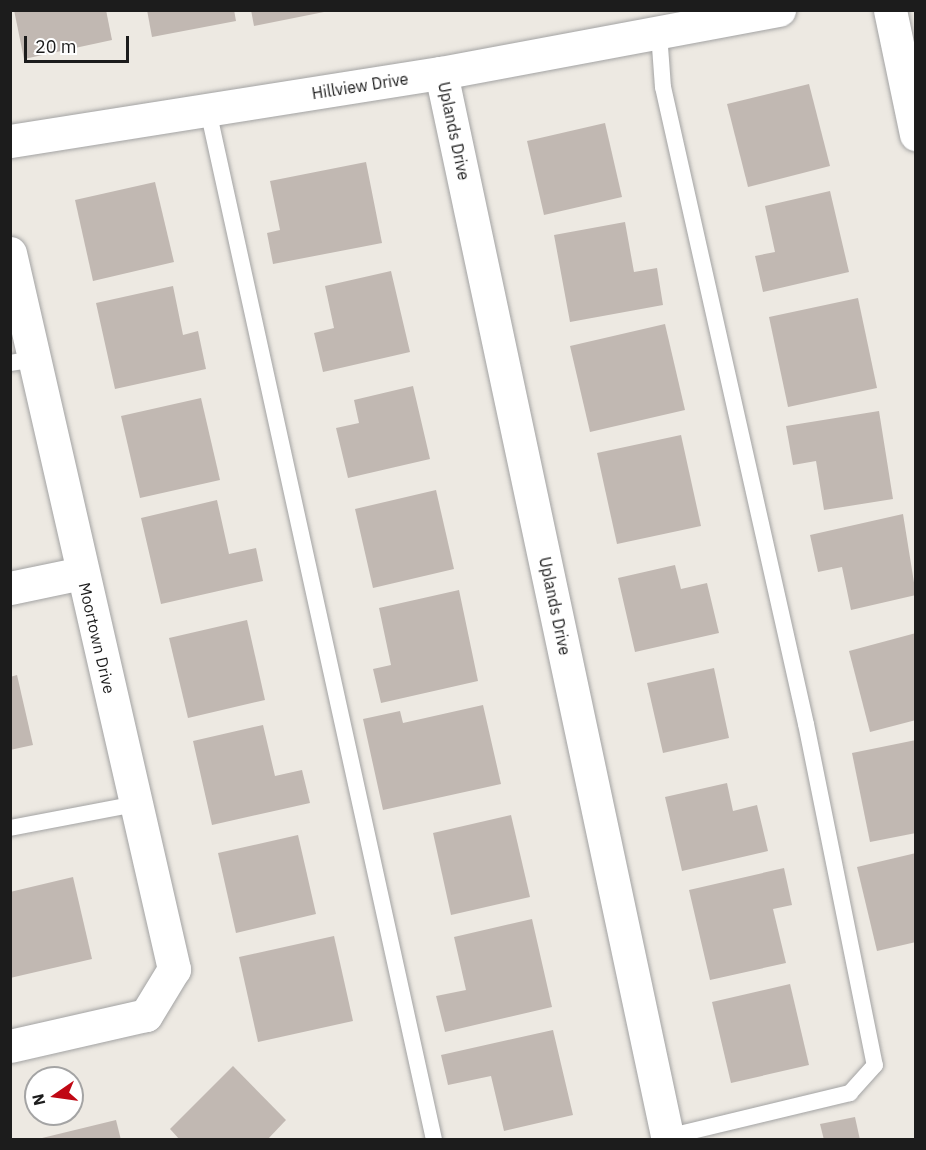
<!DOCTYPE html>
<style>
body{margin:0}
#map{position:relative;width:926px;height:1150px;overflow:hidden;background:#ede9e2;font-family:"IBM Plex Sans",sans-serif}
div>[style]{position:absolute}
.building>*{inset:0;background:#c1b8b2}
.roads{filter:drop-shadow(0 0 2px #a3a3a3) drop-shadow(0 0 2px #a3a3a3)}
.lane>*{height:16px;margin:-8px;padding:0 8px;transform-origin:8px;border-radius:8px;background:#fff}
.street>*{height:33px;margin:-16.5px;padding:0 16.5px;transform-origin:16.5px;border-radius:16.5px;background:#fff}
span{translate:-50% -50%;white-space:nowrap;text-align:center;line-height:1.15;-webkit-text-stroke:4.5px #fff;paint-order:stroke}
.street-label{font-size:16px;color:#1c1c1c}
.frame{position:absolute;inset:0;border:12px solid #1c1c1c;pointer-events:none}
.north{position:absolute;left:24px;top:1066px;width:60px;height:60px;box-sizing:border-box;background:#fff;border:2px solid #a4a4a4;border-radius:50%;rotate:257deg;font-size:16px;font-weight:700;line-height:24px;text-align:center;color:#1c1c1c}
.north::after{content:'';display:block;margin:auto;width:21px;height:27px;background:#c00814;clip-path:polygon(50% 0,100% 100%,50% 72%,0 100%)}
.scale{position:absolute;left:24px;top:36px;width:105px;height:27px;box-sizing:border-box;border:3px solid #1c1c1c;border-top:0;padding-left:8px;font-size:18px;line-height:21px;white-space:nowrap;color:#1c1c1c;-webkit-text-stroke:4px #fff;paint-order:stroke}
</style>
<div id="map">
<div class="building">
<div style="clip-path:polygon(14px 10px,106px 10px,112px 40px,24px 59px)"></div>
<div style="clip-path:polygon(147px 10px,234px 10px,236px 21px,152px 37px)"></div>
<div style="clip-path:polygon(251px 10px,323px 10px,324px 12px,254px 26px)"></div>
<div style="clip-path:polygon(809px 84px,830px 166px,748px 187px,727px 104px)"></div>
<div style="clip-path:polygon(605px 123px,622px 197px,544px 215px,527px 141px)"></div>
<div style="clip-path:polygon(366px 162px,382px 243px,273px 264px,267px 233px,280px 230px,270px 181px)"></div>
<div style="clip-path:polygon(155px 182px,174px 262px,93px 281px,75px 200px)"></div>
<div style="clip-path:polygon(830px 191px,849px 272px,763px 292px,755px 256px,775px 252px,765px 206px)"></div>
<div style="clip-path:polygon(625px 222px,634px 272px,657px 268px,663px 305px,570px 322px,554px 235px)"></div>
<div style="clip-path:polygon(391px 271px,410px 352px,323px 372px,314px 333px,334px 328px,325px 286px)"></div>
<div style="clip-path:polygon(173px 286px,183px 335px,198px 331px,206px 369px,115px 389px,96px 303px)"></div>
<div style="clip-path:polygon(858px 298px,877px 388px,788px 407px,769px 317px)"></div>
<div style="clip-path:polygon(665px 324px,685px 410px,590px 432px,570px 346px)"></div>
<div style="clip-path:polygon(413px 386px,430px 459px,348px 478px,336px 428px,359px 423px,354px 400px)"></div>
<div style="clip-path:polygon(201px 398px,220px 480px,140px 498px,121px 416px)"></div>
<div style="clip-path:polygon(879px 411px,893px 499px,824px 510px,816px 461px,793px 465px,786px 426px)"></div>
<div style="clip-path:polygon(681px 435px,701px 526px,617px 544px,597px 453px)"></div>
<div style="clip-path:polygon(436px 490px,454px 569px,373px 588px,355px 509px)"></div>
<div style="clip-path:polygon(217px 500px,229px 554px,256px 548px,263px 581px,161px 604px,141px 518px)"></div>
<div style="clip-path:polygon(903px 514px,916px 595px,851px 610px,842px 567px,818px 572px,810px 535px)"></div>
<div style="clip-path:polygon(675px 565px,681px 589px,707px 583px,719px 633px,635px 652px,618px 578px)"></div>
<div style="clip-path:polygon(459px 590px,478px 681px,381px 703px,373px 669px,391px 665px,379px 608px)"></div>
<div style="clip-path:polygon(247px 620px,265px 700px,188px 718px,169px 638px)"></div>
<div style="clip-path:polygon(916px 633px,916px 720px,870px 732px,849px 651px)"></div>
<div style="clip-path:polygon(714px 668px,729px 738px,663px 753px,647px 683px)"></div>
<div style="clip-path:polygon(17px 675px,33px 745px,10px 750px,10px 677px)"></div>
<div style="clip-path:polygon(483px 705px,501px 784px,383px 810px,363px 719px,400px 711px,403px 723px)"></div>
<div style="clip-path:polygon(263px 725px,275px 776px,302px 770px,310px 803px,212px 825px,193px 741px)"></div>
<div style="clip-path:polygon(916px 740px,916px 833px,870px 842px,852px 753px)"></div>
<div style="clip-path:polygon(727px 783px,733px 811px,757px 805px,768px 851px,682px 871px,665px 797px)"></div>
<div style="clip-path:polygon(511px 815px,530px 897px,451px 915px,433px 833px)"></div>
<div style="clip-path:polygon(298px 835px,316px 914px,236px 933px,218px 853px)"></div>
<div style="clip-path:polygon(916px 853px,916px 942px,877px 951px,857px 867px)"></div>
<div style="clip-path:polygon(784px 868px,792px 905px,773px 909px,786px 963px,710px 980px,689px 890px)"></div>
<div style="clip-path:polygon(73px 877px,92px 959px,10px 978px,10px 892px)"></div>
<div style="clip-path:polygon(532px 919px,552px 1007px,445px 1032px,436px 996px,466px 990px,454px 937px)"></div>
<div style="clip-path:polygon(334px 936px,353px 1021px,258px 1042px,239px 957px)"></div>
<div style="clip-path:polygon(790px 984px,809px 1065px,731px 1083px,712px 1002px)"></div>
<div style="clip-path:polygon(553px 1030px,573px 1115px,504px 1131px,491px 1076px,448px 1085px,441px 1055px)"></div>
<div style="clip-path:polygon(233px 1066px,286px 1120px,267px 1140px,180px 1140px,170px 1129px)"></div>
<div style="clip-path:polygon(855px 1117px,860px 1140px,824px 1140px,820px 1124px)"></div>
<div style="clip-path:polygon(116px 1120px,121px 1140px,38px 1140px,38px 1139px)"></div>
</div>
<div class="roads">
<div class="lane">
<div style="left:659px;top:33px;width:54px;rotate:85.8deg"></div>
<div style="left:663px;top:87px;width:653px;rotate:77.35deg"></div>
<div style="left:806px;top:724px;width:348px;rotate:78.6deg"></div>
<div style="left:875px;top:1065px;width:38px;rotate:132deg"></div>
<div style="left:850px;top:1093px;width:193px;rotate:166.5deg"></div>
<div style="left:208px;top:110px;width:1055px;rotate:77.62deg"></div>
<div style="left:10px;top:363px;width:24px;rotate:-9deg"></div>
<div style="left:10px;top:828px;width:128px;rotate:-10.8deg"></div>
</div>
<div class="street">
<div style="left:890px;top:10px;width:127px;rotate:78.2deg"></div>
<div style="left:441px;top:73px;width:1091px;rotate:77.99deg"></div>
<div style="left:10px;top:141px;width:436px;rotate:-9deg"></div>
<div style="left:441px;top:73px;width:344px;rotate:-10.6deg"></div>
<div style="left:10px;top:253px;width:735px;rotate:77.1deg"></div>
<div style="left:174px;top:969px;width:54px;rotate:121.3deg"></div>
<div style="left:146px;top:1015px;width:139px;rotate:167.2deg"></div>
<div style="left:10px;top:588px;width:74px;rotate:-11.8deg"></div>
</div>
</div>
<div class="street-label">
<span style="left:360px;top:86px;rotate:-9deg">Hillview Drive</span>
<span style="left:454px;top:131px;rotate:78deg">Uplands Drive</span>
<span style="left:555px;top:606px;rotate:78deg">Uplands Drive</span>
<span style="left:97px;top:638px;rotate:77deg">Moortown Drive</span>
</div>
<div class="frame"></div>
<div class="north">N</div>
<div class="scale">20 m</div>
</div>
